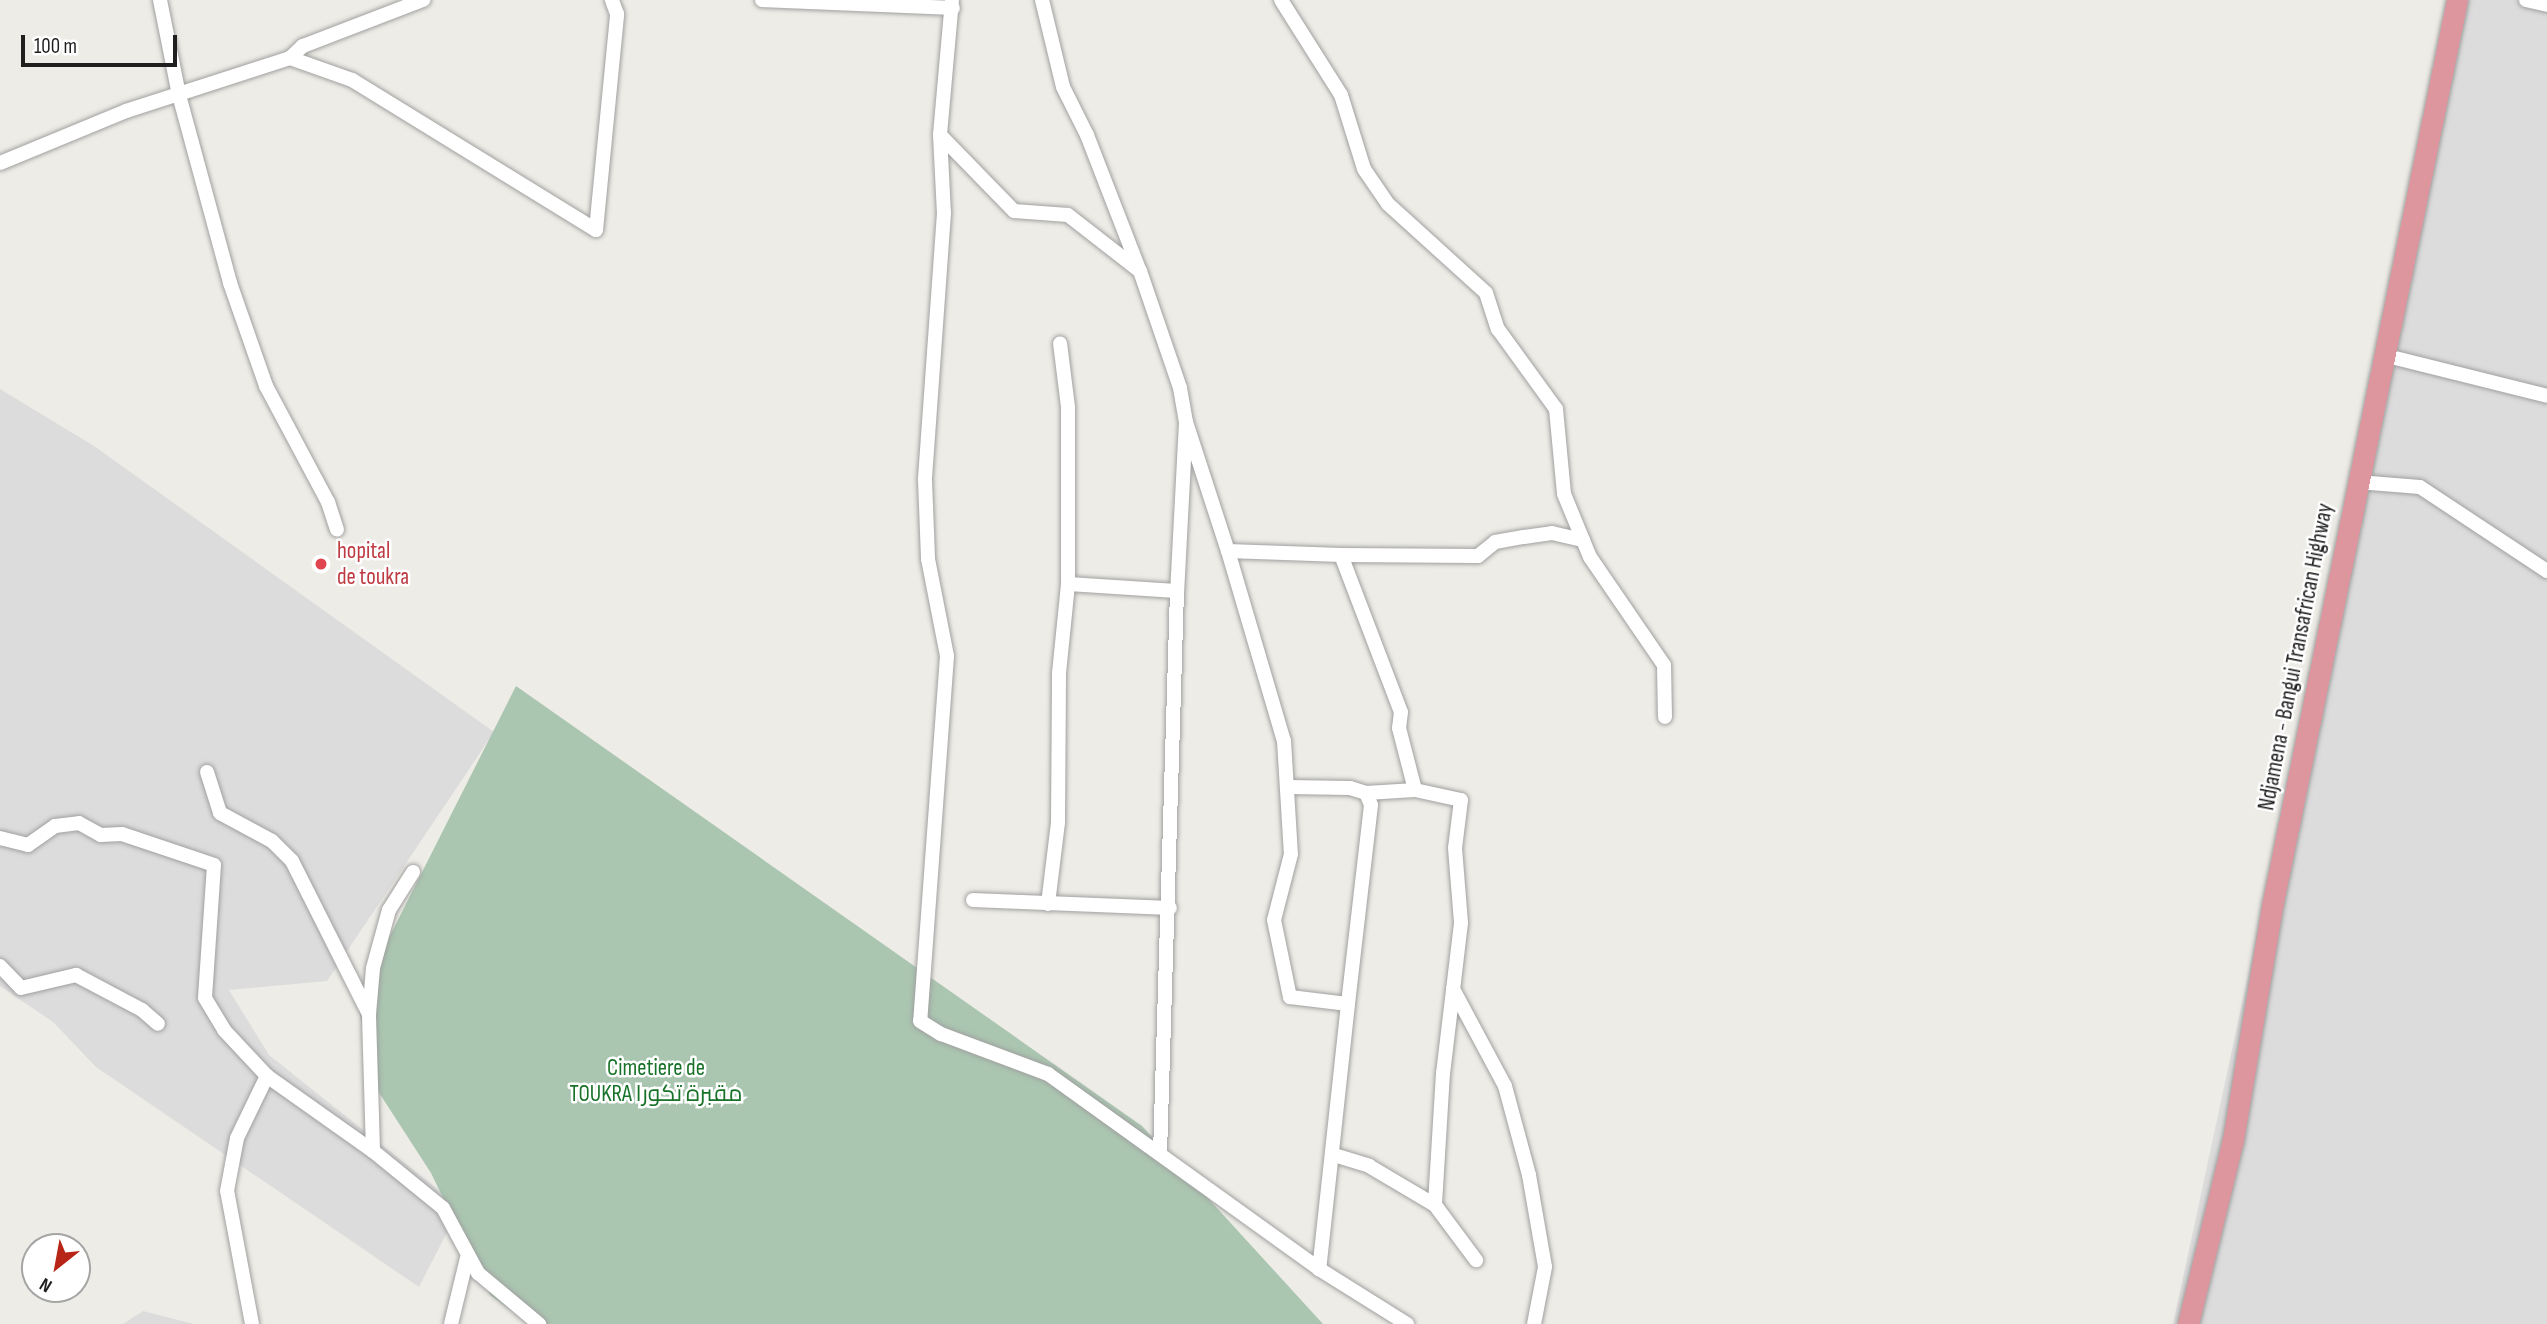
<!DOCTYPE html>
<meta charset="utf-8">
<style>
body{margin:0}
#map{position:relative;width:2547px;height:1324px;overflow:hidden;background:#eeece6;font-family:"Sofia Sans Condensed",Cairo,sans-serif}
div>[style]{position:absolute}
.residential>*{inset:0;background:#dddcdc}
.cemetery>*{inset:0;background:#aac5b0}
.roads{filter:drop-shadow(0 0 2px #a0a0a0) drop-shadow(0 0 2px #a0a0a0)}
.minor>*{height:14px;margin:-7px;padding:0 7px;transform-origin:7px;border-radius:7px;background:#fff}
.highway>*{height:21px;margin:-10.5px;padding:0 10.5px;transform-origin:10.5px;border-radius:10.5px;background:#dd969d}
.dots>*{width:19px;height:19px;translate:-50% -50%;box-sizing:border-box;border:4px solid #fff;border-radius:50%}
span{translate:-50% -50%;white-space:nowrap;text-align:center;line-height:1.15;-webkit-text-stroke:5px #fff;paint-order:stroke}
.health-label{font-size:23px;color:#be3a42}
.left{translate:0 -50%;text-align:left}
.street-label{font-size:23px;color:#1f1f1f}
.park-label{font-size:23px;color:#187228}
.north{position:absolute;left:21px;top:1233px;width:70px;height:70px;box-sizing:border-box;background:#fff;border:2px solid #a5a5a5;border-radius:50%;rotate:211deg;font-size:19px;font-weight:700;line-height:28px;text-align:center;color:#1f1f1f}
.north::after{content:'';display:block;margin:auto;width:24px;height:32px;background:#b72516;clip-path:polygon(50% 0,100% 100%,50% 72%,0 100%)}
.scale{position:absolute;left:21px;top:35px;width:156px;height:32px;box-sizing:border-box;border:4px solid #1f1f1f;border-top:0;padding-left:9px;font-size:21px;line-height:24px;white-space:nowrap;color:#1f1f1f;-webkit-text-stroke:5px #fff;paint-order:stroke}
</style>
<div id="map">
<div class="residential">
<div style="clip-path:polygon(2458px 0,2547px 0,2547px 1324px,2173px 1324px)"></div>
<div style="clip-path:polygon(0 389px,94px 446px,494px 732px,327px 981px,229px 990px,269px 1055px,460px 1207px,419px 1287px,96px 1067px,53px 1022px,0 986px)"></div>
<div style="clip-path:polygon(143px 1311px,194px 1324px,123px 1324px)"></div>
</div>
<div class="cemetery">
<div style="clip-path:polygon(516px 686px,1142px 1126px,1323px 1324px,530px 1324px,490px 1295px,431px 1173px,376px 1088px,357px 1001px)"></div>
</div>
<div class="roads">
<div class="minor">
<div style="left:160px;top:0;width:97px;rotate:78.7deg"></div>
<div style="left:179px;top:95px;width:195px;rotate:74.8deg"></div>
<div style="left:230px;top:283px;width:109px;rotate:70.7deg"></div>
<div style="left:266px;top:386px;width:132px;rotate:61.9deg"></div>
<div style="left:328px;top:502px;width:29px;rotate:72deg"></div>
<div style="left:762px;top:0;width:191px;rotate:2.4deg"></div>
<div style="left:952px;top:0;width:136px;rotate:95.1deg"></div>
<div style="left:940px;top:135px;width:78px;rotate:87.1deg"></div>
<div style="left:944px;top:213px;width:268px;rotate:94.1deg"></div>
<div style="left:925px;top:480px;width:79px;rotate:87.8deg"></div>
<div style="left:928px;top:559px;width:99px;rotate:78.9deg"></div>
<div style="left:947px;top:656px;width:366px;rotate:94.2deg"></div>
<div style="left:920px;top:1021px;width:25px;rotate:32deg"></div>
<div style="left:941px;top:1034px;width:114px;rotate:20.5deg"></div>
<div style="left:1048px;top:1074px;width:334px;rotate:35.7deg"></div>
<div style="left:1042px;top:0;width:89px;rotate:76.4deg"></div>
<div style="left:1063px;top:87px;width:54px;rotate:63.4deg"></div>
<div style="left:1087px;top:135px;width:144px;rotate:68.8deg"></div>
<div style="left:1281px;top:0;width:112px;rotate:57.7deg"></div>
<div style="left:1341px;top:95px;width:77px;rotate:72.7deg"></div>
<div style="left:1364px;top:169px;width:42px;rotate:55.6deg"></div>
<div style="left:1388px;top:204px;width:132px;rotate:42.2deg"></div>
<div style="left:1486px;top:293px;width:38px;rotate:72deg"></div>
<div style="left:1498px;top:329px;width:99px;rotate:54.1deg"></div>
<div style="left:1556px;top:409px;width:85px;rotate:84.6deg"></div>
<div style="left:1564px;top:494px;width:68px;rotate:67.6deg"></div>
<div style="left:1590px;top:557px;width:131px;rotate:55.6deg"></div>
<div style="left:1664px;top:665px;width:52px;rotate:88.9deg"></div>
<div style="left:2526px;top:0;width:22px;rotate:13deg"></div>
<div style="left:290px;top:58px;width:66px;rotate:19.5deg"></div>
<div style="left:352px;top:80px;width:286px;rotate:31.6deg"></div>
<div style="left:596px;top:230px;width:217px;rotate:-84.4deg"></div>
<div style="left:617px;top:14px;width:15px;rotate:-110deg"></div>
<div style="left:940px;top:135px;width:106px;rotate:45.8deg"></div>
<div style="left:1014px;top:211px;width:54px;rotate:4.2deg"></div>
<div style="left:1068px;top:215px;width:91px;rotate:37.9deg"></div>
<div style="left:1140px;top:271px;width:124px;rotate:71.1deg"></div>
<div style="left:1180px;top:388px;width:35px;rotate:80deg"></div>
<div style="left:1186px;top:422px;width:169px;rotate:93deg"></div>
<div style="left:0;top:163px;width:136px;rotate:-22.4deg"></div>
<div style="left:126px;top:111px;width:172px;rotate:-17.9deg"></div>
<div style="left:290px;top:58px;width:18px;rotate:-43deg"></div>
<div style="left:303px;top:46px;width:129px;rotate:-21deg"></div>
<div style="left:2383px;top:355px;width:169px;rotate:14deg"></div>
<div style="left:1186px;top:422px;width:136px;rotate:72deg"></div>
<div style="left:1228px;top:551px;width:113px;rotate:2deg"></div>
<div style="left:1341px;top:555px;width:168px;rotate:69.1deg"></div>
<div style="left:1401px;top:712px;width:16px;rotate:97deg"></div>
<div style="left:1399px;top:728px;width:64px;rotate:75.5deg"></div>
<div style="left:1415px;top:790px;width:47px;rotate:12.3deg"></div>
<div style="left:1461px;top:800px;width:48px;rotate:97.1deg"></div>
<div style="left:1455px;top:848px;width:75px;rotate:85.4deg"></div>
<div style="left:1461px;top:923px;width:151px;rotate:96.8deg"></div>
<div style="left:1443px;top:1073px;width:132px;rotate:93.5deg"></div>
<div style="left:2358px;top:482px;width:62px;rotate:4.6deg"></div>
<div style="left:2420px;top:487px;width:152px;rotate:33.5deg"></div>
<div style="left:1228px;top:551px;width:198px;rotate:73.6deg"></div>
<div style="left:1284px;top:741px;width:113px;rotate:86.5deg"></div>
<div style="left:1291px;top:854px;width:68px;rotate:104.4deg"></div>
<div style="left:1274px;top:920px;width:79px;rotate:78.3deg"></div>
<div style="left:1290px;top:997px;width:58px;rotate:6.9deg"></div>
<div style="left:1348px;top:1004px;width:267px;rotate:96.2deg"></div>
<div style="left:1319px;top:1269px;width:104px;rotate:32deg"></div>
<div style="left:1341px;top:555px;width:137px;rotate:0.4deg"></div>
<div style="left:1478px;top:556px;width:22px;rotate:-39deg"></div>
<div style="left:1495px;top:542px;width:29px;rotate:-10deg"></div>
<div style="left:1524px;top:537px;width:28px;rotate:-8deg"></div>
<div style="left:1552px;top:533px;width:32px;rotate:13deg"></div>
<div style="left:1068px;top:584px;width:109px;rotate:3.7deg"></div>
<div style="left:1177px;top:591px;width:562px;rotate:91.73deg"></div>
<div style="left:207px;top:772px;width:43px;rotate:72.4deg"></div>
<div style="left:220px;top:813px;width:59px;rotate:28.3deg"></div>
<div style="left:272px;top:841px;width:28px;rotate:45deg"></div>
<div style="left:292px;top:861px;width:171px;rotate:63.3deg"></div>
<div style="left:1288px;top:787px;width:62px;rotate:0.9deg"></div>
<div style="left:1350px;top:788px;width:17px;rotate:17deg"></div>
<div style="left:1366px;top:793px;width:13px;rotate:67deg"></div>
<div style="left:1371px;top:805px;width:200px;rotate:96.6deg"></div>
<div style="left:1366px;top:793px;width:49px;rotate:-3.5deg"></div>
<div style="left:0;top:838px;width:29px;rotate:14deg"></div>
<div style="left:28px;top:845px;width:33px;rotate:-35deg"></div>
<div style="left:55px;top:826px;width:24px;rotate:-7deg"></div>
<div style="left:79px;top:823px;width:25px;rotate:29deg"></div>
<div style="left:101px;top:835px;width:21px;rotate:-3deg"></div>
<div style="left:122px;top:834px;width:97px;rotate:18.6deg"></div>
<div style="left:214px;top:865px;width:133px;rotate:93.9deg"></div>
<div style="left:205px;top:998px;width:37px;rotate:59deg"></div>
<div style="left:224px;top:1030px;width:63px;rotate:46.9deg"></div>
<div style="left:267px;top:1076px;width:130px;rotate:35.3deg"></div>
<div style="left:373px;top:1151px;width:90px;rotate:39.2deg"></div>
<div style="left:443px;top:1208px;width:74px;rotate:61.7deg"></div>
<div style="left:478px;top:1273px;width:80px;rotate:39.9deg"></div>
<div style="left:973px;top:900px;width:197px;rotate:2.3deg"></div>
<div style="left:1048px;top:904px;width:83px;rotate:-83deg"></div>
<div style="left:1058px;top:822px;width:149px;rotate:-89.6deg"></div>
<div style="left:1059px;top:673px;width:89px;rotate:-84.2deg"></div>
<div style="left:1068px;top:584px;width:177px;rotate:-90deg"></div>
<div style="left:1068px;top:407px;width:64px;rotate:-97.1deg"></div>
<div style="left:0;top:966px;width:30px;rotate:46deg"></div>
<div style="left:21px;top:988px;width:57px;rotate:-13.3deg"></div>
<div style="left:76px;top:975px;width:75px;rotate:27.9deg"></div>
<div style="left:142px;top:1010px;width:21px;rotate:41deg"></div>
<div style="left:1453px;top:989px;width:110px;rotate:61.8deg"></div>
<div style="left:1505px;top:1086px;width:92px;rotate:74.9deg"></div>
<div style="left:1529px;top:1175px;width:93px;rotate:80.1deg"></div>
<div style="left:1545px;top:1267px;width:58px;rotate:100.9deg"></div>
<div style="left:373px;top:1151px;width:137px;rotate:-91.7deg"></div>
<div style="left:369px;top:1014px;width:46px;rotate:-85deg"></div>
<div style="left:373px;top:968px;width:60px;rotate:-74.6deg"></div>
<div style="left:389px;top:910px;width:45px;rotate:-57.7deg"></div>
<div style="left:1334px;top:1155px;width:37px;rotate:17deg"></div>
<div style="left:1369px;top:1166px;width:77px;rotate:30.6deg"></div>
<div style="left:1435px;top:1205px;width:69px;rotate:53.3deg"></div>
<div style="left:252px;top:1324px;width:135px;rotate:-100.6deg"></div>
<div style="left:227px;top:1191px;width:54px;rotate:-79.3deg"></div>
<div style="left:237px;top:1138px;width:69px;rotate:-64.2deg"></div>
<div style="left:451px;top:1324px;width:68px;rotate:-76.4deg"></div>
</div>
<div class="highway">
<div style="left:2188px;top:1324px;width:189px;rotate:-76.3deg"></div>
<div style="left:2233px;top:1140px;width:241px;rotate:-80.5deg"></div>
<div style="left:2273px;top:902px;width:921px;rotate:-78.47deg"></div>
</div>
</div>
<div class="dots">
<div style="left:321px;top:564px;background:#e0444e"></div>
</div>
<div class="health-label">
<span class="left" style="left:337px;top:564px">hopital<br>de toukra</span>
</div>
<div class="street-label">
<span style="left:2296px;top:657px;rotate:-79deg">Ndjamena - Bangui Transafrican Highway</span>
</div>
<div class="park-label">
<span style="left:656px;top:1081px">Cimetiere de<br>TOUKRA مقبرة تكورا</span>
</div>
<div class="north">N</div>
<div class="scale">100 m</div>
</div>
